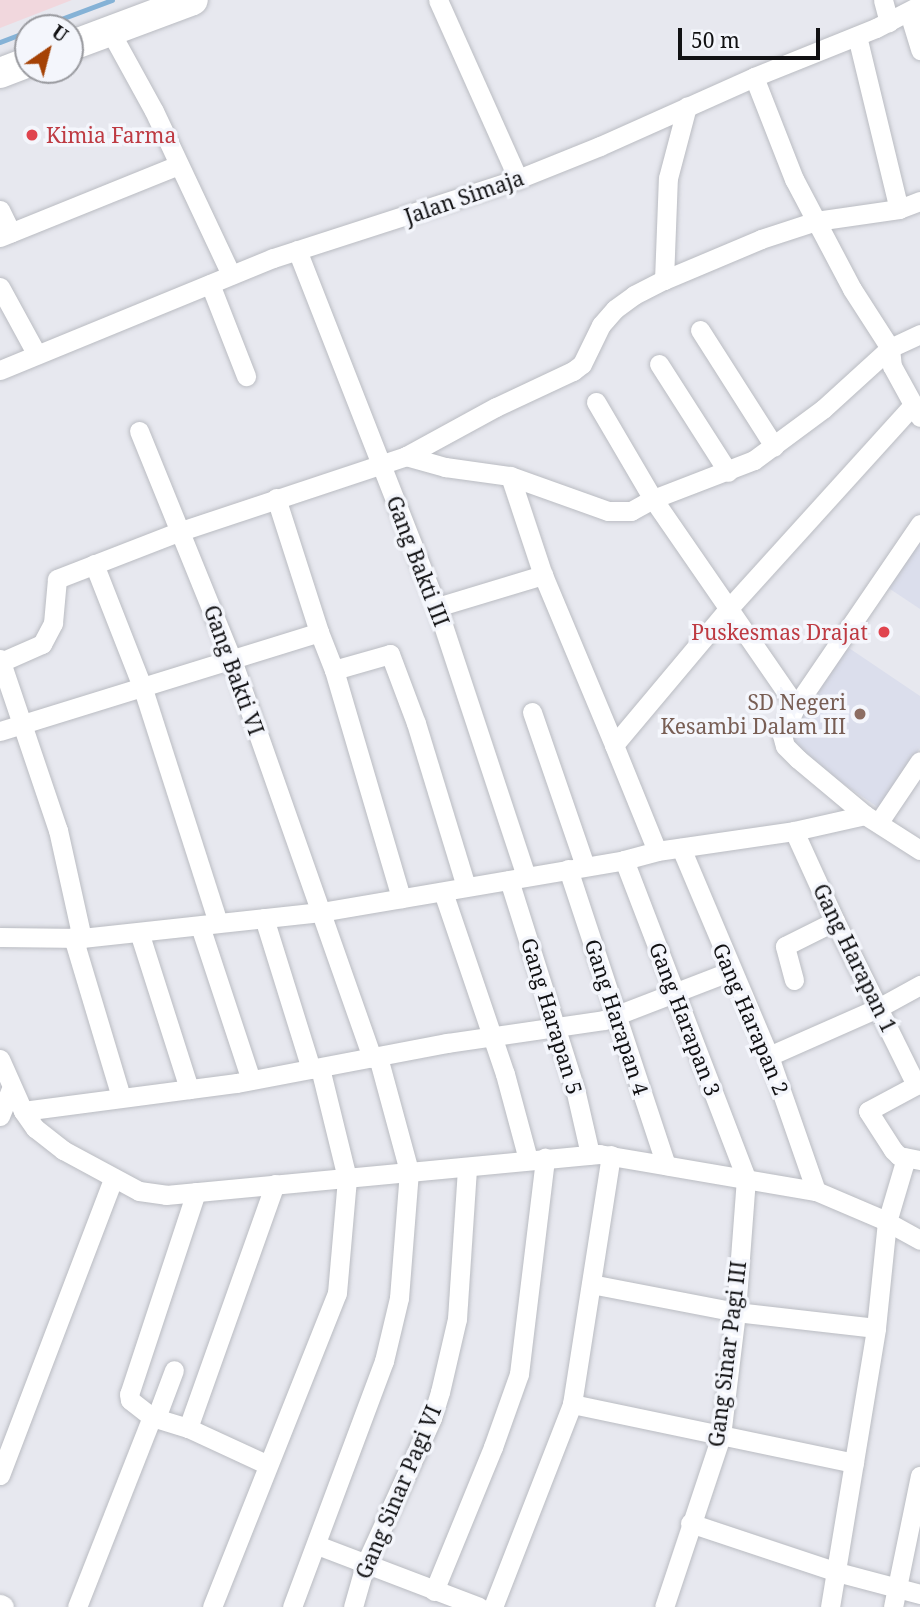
<!DOCTYPE html>
<style>
body{margin:0}
#map{position:relative;width:920px;height:1607px;overflow:hidden;background:#e7e8ef;font-family:"Noto Serif",serif}
div>[style]{position:absolute}
.built>*{inset:0;background:#dbdeec}
.medical>*{inset:0;background:#f1d7dd}
.stream>*{height:5px;margin:-2.5px;padding:0 2.5px;transform-origin:2.5px;border-radius:2.5px;background:#85b2d6}
.roads{filter:drop-shadow(0 0 2px #babcc2) drop-shadow(0 0 2px #babcc2)}
.minor>*{height:19px;margin:-9.5px;padding:0 9.5px;transform-origin:9.5px;border-radius:9.5px;background:#fff}
.tertiary>*{height:23px;margin:-11.5px;padding:0 11.5px;transform-origin:11.5px;border-radius:11.5px;background:#fff}
.primary>*{height:30px;margin:-15px;padding:0 15px;transform-origin:15px;border-radius:15px;background:#fff}
.dots>*{width:19px;height:19px;translate:-50% -50%;box-sizing:border-box;border:4px solid #f4f6fc;border-radius:50%}
span{translate:-50% -50%;white-space:nowrap;text-align:center;line-height:1.15;-webkit-text-stroke:7px #f4f6fc;paint-order:stroke}
.health-label{font-size:21px;color:#be3a42}
.left{translate:0 -50%;text-align:left}
.right{translate:-100% -50%;text-align:right}
.street-label{font-size:21px;color:#111113}
.education-label{font-size:21px;color:#785e54}
.north{position:absolute;left:14px;top:14px;width:70px;height:70px;box-sizing:border-box;background:#f4f6fc;border:2px solid #999a9f;border-radius:50%;rotate:35deg;font-size:19px;font-weight:700;line-height:28px;text-align:center;color:#111113}
.north::after{content:'';display:block;margin:auto;width:24px;height:32px;background:#a54205;clip-path:polygon(50% 0,100% 100%,50% 72%,0 100%)}
.scale{position:absolute;left:678px;top:28px;width:142px;height:32px;box-sizing:border-box;border:4px solid #111113;border-top:0;padding-left:9px;font-size:21px;line-height:24px;white-space:nowrap;color:#111113;-webkit-text-stroke:5px #f4f6fc;paint-order:stroke}
</style>
<div id="map">
<div class="built">
<div style="clip-path:polygon(920px 532px,920px 609px,884px 585px)"></div>
<div style="clip-path:polygon(846px 646px,920px 696px,920px 748px,879px 808px,816px 765px,792px 744px,787px 732px)"></div>
</div>
<div class="medical">
<div style="clip-path:polygon(0 0,72px 0,0 28px)"></div>
</div>
<div class="stream">
<div style="left:37px;top:28px;width:80px;rotate:-20.5deg"></div>
<div style="left:0;top:42px;width:30px;rotate:-21deg"></div>
</div>
<div class="roads">
<div class="minor">
<div style="left:438px;top:0;width:196px;rotate:65.9deg"></div>
<div style="left:883px;top:0;width:23px;rotate:75deg"></div>
<div style="left:909px;top:13px;width:39px;rotate:73deg"></div>
<div style="left:110px;top:31px;width:91px;rotate:61.2deg"></div>
<div style="left:154px;top:111px;width:181px;rotate:64.8deg"></div>
<div style="left:857px;top:36px;width:178px;rotate:76.4deg"></div>
<div style="left:754px;top:77px;width:110px;rotate:68.6deg"></div>
<div style="left:794px;top:179px;width:124px;rotate:62.2deg"></div>
<div style="left:852px;top:289px;width:70px;rotate:57.2deg"></div>
<div style="left:890px;top:348px;width:18px;rotate:84deg"></div>
<div style="left:892px;top:366px;width:58px;rotate:61.2deg"></div>
<div style="left:0;top:210px;width:25px;rotate:64deg"></div>
<div style="left:0;top:237px;width:192px;rotate:-22deg"></div>
<div style="left:297px;top:250px;width:383px;rotate:68.6deg"></div>
<div style="left:437px;top:607px;width:283px;rotate:71.7deg"></div>
<div style="left:664px;top:280px;width:102px;rotate:-87.8deg"></div>
<div style="left:668px;top:178px;width:74px;rotate:-75.2deg"></div>
<div style="left:210px;top:284px;width:99px;rotate:68.6deg"></div>
<div style="left:0;top:287px;width:75px;rotate:61.4deg"></div>
<div style="left:700px;top:330px;width:138px;rotate:57.5deg"></div>
<div style="left:659px;top:364px;width:128px;rotate:57.4deg"></div>
<div style="left:0;top:370px;width:295px;rotate:-22.3deg"></div>
<div style="left:273px;top:258px;width:257px;rotate:-17.9deg"></div>
<div style="left:518px;top:179px;width:88px;rotate:-21.9deg"></div>
<div style="left:600px;top:146px;width:169px;rotate:-24.1deg"></div>
<div style="left:754px;top:77px;width:131px;rotate:-21.9deg"></div>
<div style="left:876px;top:28px;width:50px;rotate:-27.6deg"></div>
<div style="left:596px;top:402px;width:113px;rotate:59.6deg"></div>
<div style="left:653px;top:499px;width:252px;rotate:55.4deg"></div>
<div style="left:139px;top:431px;width:247px;rotate:67.9deg"></div>
<div style="left:232px;top:660px;width:422px;rotate:70.6deg"></div>
<div style="left:406px;top:456px;width:41px;rotate:15.8deg"></div>
<div style="left:445px;top:467px;width:66px;rotate:7.9deg"></div>
<div style="left:510px;top:476px;width:104px;rotate:19.7deg"></div>
<div style="left:608px;top:511px;width:23px"></div>
<div style="left:631px;top:511px;width:25px;rotate:-29deg"></div>
<div style="left:653px;top:499px;width:108px;rotate:-21.1deg"></div>
<div style="left:754px;top:460px;width:86px;rotate:-36.5deg"></div>
<div style="left:823px;top:409px;width:91px;rotate:-42.3deg"></div>
<div style="left:890px;top:348px;width:33px;rotate:-25deg"></div>
<div style="left:510px;top:476px;width:104px;rotate:71.6deg"></div>
<div style="left:543px;top:575px;width:184px;rotate:67.3deg"></div>
<div style="left:276px;top:498px;width:141px;rotate:72.2deg"></div>
<div style="left:920px;top:524px;width:220px;rotate:124.3deg"></div>
<div style="left:796px;top:706px;width:32px;rotate:116deg"></div>
<div style="left:782px;top:735px;width:11px;rotate:75deg"></div>
<div style="left:785px;top:746px;width:18px;rotate:45deg"></div>
<div style="left:798px;top:759px;width:87px;rotate:39.9deg"></div>
<div style="left:865px;top:815px;width:65px;rotate:32.5deg"></div>
<div style="left:94px;top:564px;width:134px;rotate:68.6deg"></div>
<div style="left:143px;top:689px;width:245px;rotate:72.2deg"></div>
<div style="left:437px;top:607px;width:111px;rotate:-16.8deg"></div>
<div style="left:0;top:659px;width:181px;rotate:71.3deg"></div>
<div style="left:58px;top:830px;width:111px;rotate:77.5deg"></div>
<div style="left:1px;top:662px;width:45px;rotate:-23.7deg"></div>
<div style="left:42px;top:644px;width:24px;rotate:-62deg"></div>
<div style="left:53px;top:623px;width:44px;rotate:-84.8deg"></div>
<div style="left:57px;top:579px;width:133px;rotate:-21.2deg"></div>
<div style="left:181px;top:531px;width:237px;rotate:-18.4deg"></div>
<div style="left:406px;top:456px;width:102px;rotate:-28.6deg"></div>
<div style="left:496px;top:407px;width:85px;rotate:-25.1deg"></div>
<div style="left:573px;top:371px;width:11px;rotate:-38deg"></div>
<div style="left:582px;top:364px;width:43px;rotate:-64deg"></div>
<div style="left:601px;top:325px;width:21px;rotate:-49deg"></div>
<div style="left:615px;top:309px;width:24px;rotate:-36deg"></div>
<div style="left:634px;top:295px;width:34px;rotate:-27deg"></div>
<div style="left:664px;top:280px;width:105px;rotate:-22.9deg"></div>
<div style="left:761px;top:239px;width:58px;rotate:-18.1deg"></div>
<div style="left:816px;top:221px;width:84px;rotate:-8.2deg"></div>
<div style="left:899px;top:209px;width:22px;rotate:-21deg"></div>
<div style="left:334px;top:670px;width:238px;rotate:73.6deg"></div>
<div style="left:532px;top:712px;width:163px;rotate:71deg"></div>
<div style="left:0;top:731px;width:334px;rotate:-17.2deg"></div>
<div style="left:319px;top:632px;width:41px;rotate:68.5deg"></div>
<div style="left:334px;top:670px;width:58px;rotate:-15.9deg"></div>
<div style="left:390px;top:654px;width:74px;rotate:69.4deg"></div>
<div style="left:416px;top:723px;width:171px;rotate:73deg"></div>
<div style="left:879px;top:822px;width:73px;rotate:-56.1deg"></div>
<div style="left:794px;top:831px;width:99px;rotate:65.5deg"></div>
<div style="left:835px;top:921px;width:183px;rotate:63.7deg"></div>
<div style="left:681px;top:848px;width:226px;rotate:67.1deg"></div>
<div style="left:769px;top:1056px;width:143px;rotate:70.8deg"></div>
<div style="left:657px;top:851px;width:114px;rotate:-112.1deg"></div>
<div style="left:614px;top:745px;width:179px;rotate:-50deg"></div>
<div style="left:729px;top:608px;width:274px;rotate:-47.8deg"></div>
<div style="left:624px;top:860px;width:341px;rotate:69deg"></div>
<div style="left:746px;top:1178px;width:134px;rotate:94.3deg"></div>
<div style="left:736px;top:1312px;width:125px;rotate:96.9deg"></div>
<div style="left:721px;top:1436px;width:180px;rotate:108.4deg"></div>
<div style="left:568px;top:869px;width:312px;rotate:71.7deg"></div>
<div style="left:509px;top:880px;width:223px;rotate:72.5deg"></div>
<div style="left:576px;top:1093px;width:63px;rotate:77.1deg"></div>
<div style="left:443px;top:892px;width:192px;rotate:71.2deg"></div>
<div style="left:505px;top:1074px;width:88px;rotate:74.9deg"></div>
<div style="left:264px;top:918px;width:158px;rotate:72.7deg"></div>
<div style="left:200px;top:926px;width:162px;rotate:71.7deg"></div>
<div style="left:139px;top:932px;width:165px;rotate:72.3deg"></div>
<div style="left:0;top:937px;width:82px;rotate:0.7deg"></div>
<div style="left:82px;top:938px;width:240px;rotate:-6.2deg"></div>
<div style="left:321px;top:912px;width:307px;rotate:-9.7deg"></div>
<div style="left:624px;top:860px;width:34px;rotate:-15deg"></div>
<div style="left:657px;top:851px;width:138px;rotate:-8.3deg"></div>
<div style="left:794px;top:831px;width:73px;rotate:-12.7deg"></div>
<div style="left:73px;top:937px;width:167px;rotate:73.3deg"></div>
<div style="left:794px;top:980px;width:35px;rotate:-105deg"></div>
<div style="left:785px;top:946px;width:56px;rotate:-26.6deg"></div>
<div style="left:769px;top:1056px;width:121px;rotate:-23.8deg"></div>
<div style="left:880px;top:1007px;width:46px;rotate:-28.8deg"></div>
<div style="left:0;top:1059px;width:57px;rotate:66.1deg"></div>
<div style="left:23px;top:1111px;width:21px;rotate:55deg"></div>
<div style="left:35px;top:1128px;width:36px;rotate:38deg"></div>
<div style="left:63px;top:1150px;width:86px;rotate:28.3deg"></div>
<div style="left:139px;top:1191px;width:27px;rotate:8deg"></div>
<div style="left:166px;top:1195px;width:435px;rotate:-5.4deg"></div>
<div style="left:599px;top:1154px;width:220px;rotate:9.7deg"></div>
<div style="left:816px;top:1191px;width:72px;rotate:23deg"></div>
<div style="left:882px;top:1219px;width:43px;rotate:28.9deg"></div>
<div style="left:920px;top:1083px;width:59px;rotate:151.7deg"></div>
<div style="left:868px;top:1111px;width:46px;rotate:57.3deg"></div>
<div style="left:893px;top:1150px;width:8px;rotate:45deg"></div>
<div style="left:899px;top:1156px;width:21px;rotate:11deg"></div>
<div style="left:23px;top:1111px;width:216px;rotate:-7.5deg"></div>
<div style="left:237px;top:1083px;width:214px;rotate:-10.8deg"></div>
<div style="left:447px;top:1043px;width:159px;rotate:-8.3deg"></div>
<div style="left:604px;top:1020px;width:136px;rotate:-21.1deg"></div>
<div style="left:0;top:1116px;width:31px;rotate:-68deg"></div>
<div style="left:196px;top:1192px;width:213px;rotate:108.3deg"></div>
<div style="left:129px;top:1394px;width:6px;rotate:81deg"></div>
<div style="left:130px;top:1400px;width:28px;rotate:38deg"></div>
<div style="left:152px;top:1417px;width:38px;rotate:17deg"></div>
<div style="left:188px;top:1428px;width:88px;rotate:24.8deg"></div>
<div style="left:591px;top:1284px;width:148px;rotate:10.9deg"></div>
<div style="left:736px;top:1312px;width:141px;rotate:6.5deg"></div>
<div style="left:572px;top:1404px;width:288px;rotate:11.8deg"></div>
<div style="left:156px;top:1418px;width:51px;rotate:-69.4deg"></div>
<div style="left:188px;top:1428px;width:259px;rotate:-70.4deg"></div>
<div style="left:0;top:1475px;width:317px;rotate:-69.1deg"></div>
<div style="left:690px;top:1523px;width:155px;rotate:18.4deg"></div>
<div style="left:837px;top:1572px;width:86px;rotate:14.8deg"></div>
<div style="left:317px;top:1545px;width:173px;rotate:20.9deg"></div>
<div style="left:434px;top:1591px;width:156px;rotate:-67.7deg"></div>
<div style="left:493px;top:1447px;width:77px;rotate:-70.4deg"></div>
<div style="left:519px;top:1374px;width:218px;rotate:-83.1deg"></div>
<div style="left:77px;top:1607px;width:204px;rotate:-68.5deg"></div>
<div style="left:212px;top:1607px;width:338px;rotate:-68.3deg"></div>
<div style="left:337px;top:1293px;width:115px;rotate:-85deg"></div>
<div style="left:347px;top:1178px;width:113px;rotate:-103.8deg"></div>
<div style="left:292px;top:1607px;width:263px;rotate:-69.5deg"></div>
<div style="left:384px;top:1361px;width:65px;rotate:-76.6deg"></div>
<div style="left:399px;top:1298px;width:127px;rotate:-85.5deg"></div>
<div style="left:409px;top:1171px;width:118px;rotate:-105.2deg"></div>
<div style="left:353px;top:1607px;width:44px;rotate:-74.1deg"></div>
<div style="left:365px;top:1565px;width:162px;rotate:-65.5deg"></div>
<div style="left:432px;top:1418px;width:27px;rotate:-73deg"></div>
<div style="left:440px;top:1392px;width:75px;rotate:-76.9deg"></div>
<div style="left:457px;top:1319px;width:150px;rotate:-86.2deg"></div>
<div style="left:493px;top:1607px;width:218px;rotate:-68.7deg"></div>
<div style="left:572px;top:1404px;width:252px;rotate:-81.1deg"></div>
<div style="left:830px;top:1607px;width:283px;rotate:-80.6deg"></div>
<div style="left:876px;top:1328px;width:107px;rotate:-84.1deg"></div>
<div style="left:887px;top:1222px;width:67px;rotate:-73.5deg"></div>
<div style="left:893px;top:1607px;width:134px;rotate:-78.4deg"></div>
</div>
<div class="tertiary">
<div style="left:0;top:1606px;width:2px;rotate:27deg"></div>
</div>
<div class="primary">
<div style="left:70px;top:46px;width:131px;rotate:-20.5deg"></div>
<div style="left:0;top:73px;width:30px;rotate:-21deg"></div>
</div>
</div>
<div class="dots">
<div style="left:32px;top:135px;background:#e0444e"></div>
<div style="left:884px;top:632px;background:#e0444e"></div>
<div style="left:860px;top:714px;background:#8d6e63"></div>
</div>
<div class="health-label">
<span class="left" style="left:46px;top:135px">Kimia Farma</span>
<span class="right" style="left:868px;top:632px">Puskesmas Drajat</span>
</div>
<div class="street-label">
<span style="left:464px;top:197px;rotate:-19deg">Jalan Simaja</span>
<span style="left:418px;top:561px;rotate:69deg">Gang Bakti III</span>
<span style="left:234px;top:670px;rotate:70deg">Gang Bakti VI</span>
<span style="left:855px;top:958px;rotate:64deg">Gang Harapan 1</span>
<span style="left:552px;top:1016px;rotate:73deg">Gang Harapan 5</span>
<span style="left:617px;top:1017px;rotate:72deg">Gang Harapan 4</span>
<span style="left:685px;top:1019px;rotate:69deg">Gang Harapan 3</span>
<span style="left:751px;top:1019px;rotate:67deg">Gang Harapan 2</span>
<span style="left:727px;top:1354px;rotate:-83deg">Gang Sinar Pagi III</span>
<span style="left:398px;top:1492px;rotate:-67deg">Gang Sinar Pagi VI</span>
</div>
<div class="education-label">
<span class="right" style="left:846px;top:714px">SD Negeri<br>Kesambi Dalam III</span>
</div>
<div class="north">U</div>
<div class="scale">50 m</div>
</div>
